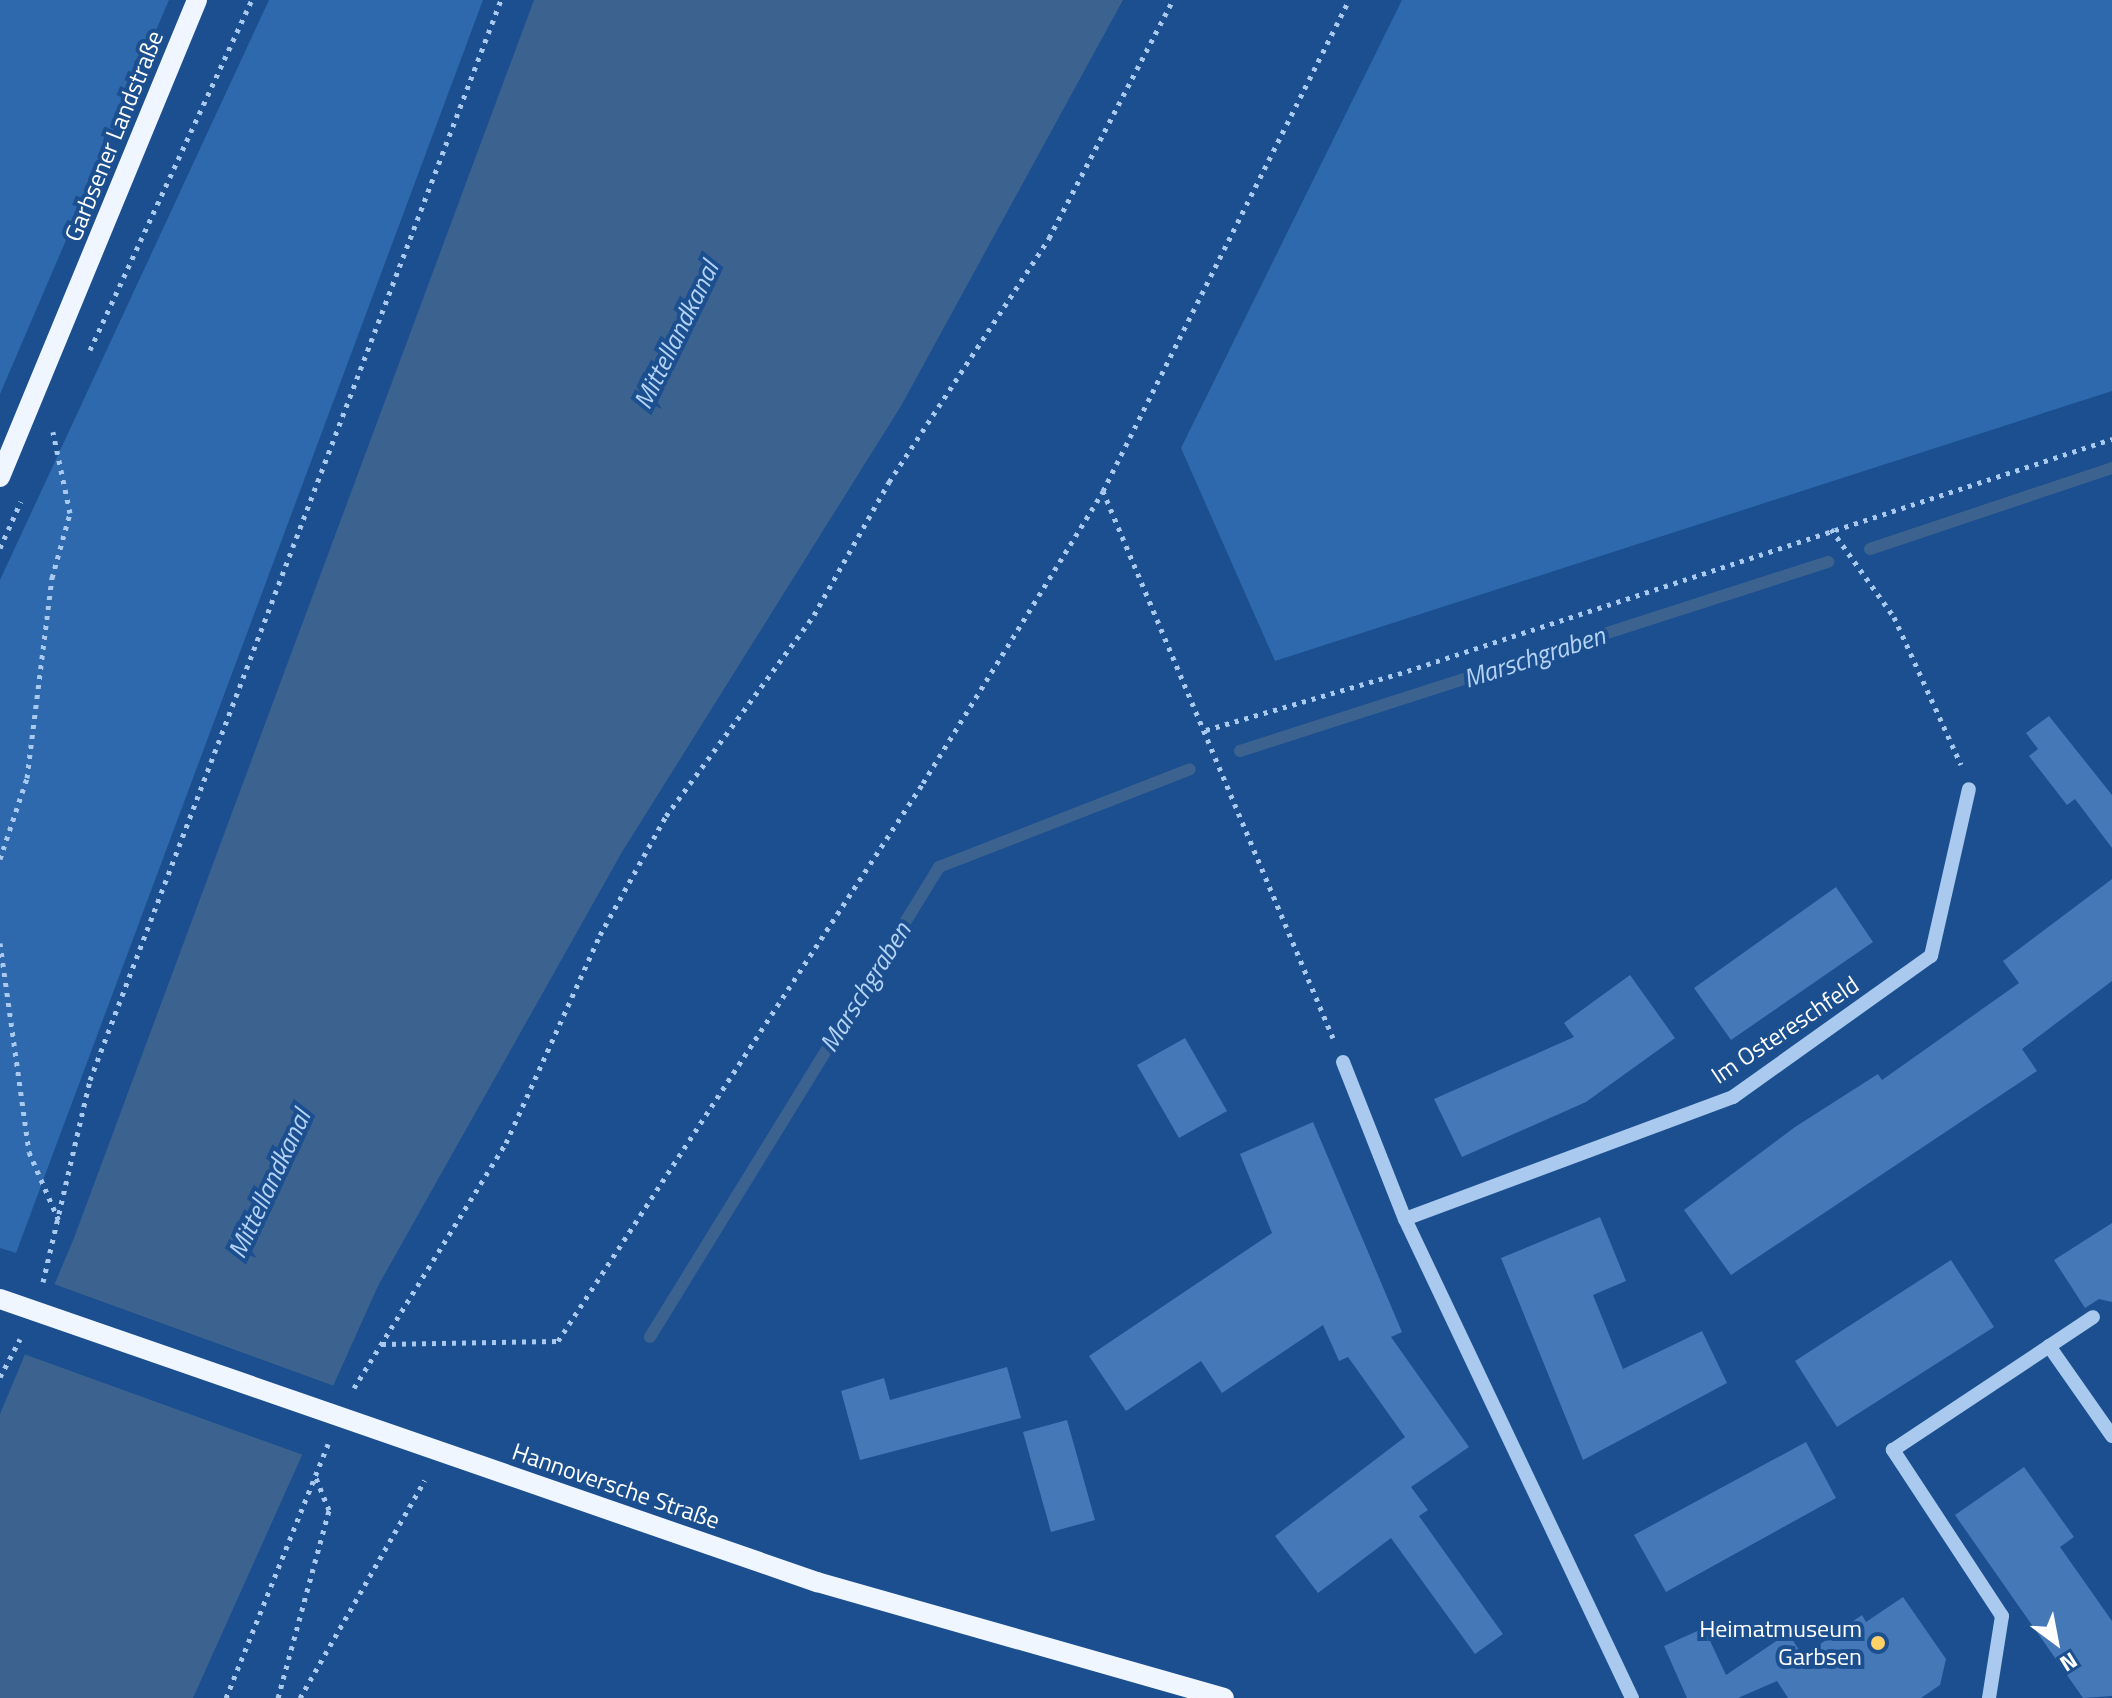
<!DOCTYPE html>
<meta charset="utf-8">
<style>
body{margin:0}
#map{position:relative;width:2112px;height:1698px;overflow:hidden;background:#1b4f8f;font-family:"Titillium Web",sans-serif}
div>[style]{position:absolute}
.green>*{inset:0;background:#2e69ad}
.water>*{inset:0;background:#3c6290}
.pier>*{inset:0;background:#1b4f8f}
.stream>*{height:12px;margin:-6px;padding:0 6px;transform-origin:6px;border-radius:6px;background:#3c6290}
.building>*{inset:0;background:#4478b7}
.path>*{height:5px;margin-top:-2.5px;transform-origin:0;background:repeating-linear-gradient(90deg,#a9c9ee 0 4px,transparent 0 10px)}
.minor>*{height:14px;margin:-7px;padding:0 7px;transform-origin:7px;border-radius:7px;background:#a9c9ee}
.major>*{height:20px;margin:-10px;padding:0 10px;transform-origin:10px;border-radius:10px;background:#f0f6ff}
.dots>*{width:22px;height:22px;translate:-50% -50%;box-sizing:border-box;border:4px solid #1b4f8f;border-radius:50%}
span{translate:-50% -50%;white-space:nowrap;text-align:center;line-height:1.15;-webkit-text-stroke:8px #1b4f8f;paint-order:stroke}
.street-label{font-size:24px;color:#fff}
.poi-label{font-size:24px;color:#fff}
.right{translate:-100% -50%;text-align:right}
.water-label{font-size:26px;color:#b5d3f5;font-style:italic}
.north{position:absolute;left:2016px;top:1602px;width:80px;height:80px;-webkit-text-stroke:6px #1b4f8f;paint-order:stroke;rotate:148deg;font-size:22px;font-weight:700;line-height:32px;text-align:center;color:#fff}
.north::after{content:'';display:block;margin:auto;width:28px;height:36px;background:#fff;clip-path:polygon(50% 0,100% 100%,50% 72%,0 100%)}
</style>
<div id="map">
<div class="green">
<div style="clip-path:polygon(0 0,169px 0,0 394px)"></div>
<div style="clip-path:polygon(269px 0,483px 0,16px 1253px,0 1248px,0 580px)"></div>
<div style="clip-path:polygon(1402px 0,2112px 0,2112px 391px,1275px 661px,1181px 448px)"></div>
</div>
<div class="water">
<div style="clip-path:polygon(534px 0,1123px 0,901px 406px,622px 852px,378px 1286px,193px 1698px,0 1698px,0 1414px,74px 1238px)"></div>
</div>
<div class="pier">
<div style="clip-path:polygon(51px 1283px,337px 1387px,306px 1456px,21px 1353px)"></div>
</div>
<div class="stream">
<div style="left:1870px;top:549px;width:255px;rotate:-18.5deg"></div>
<div style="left:1240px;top:751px;width:618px;rotate:-17.82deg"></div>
<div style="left:650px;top:1337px;width:552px;rotate:-58.41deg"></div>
<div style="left:939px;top:867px;width:269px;rotate:-21.3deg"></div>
</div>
<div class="building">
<div style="clip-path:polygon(2049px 716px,2112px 795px,2112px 848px,2075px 799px,2067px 805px,2029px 756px,2038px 749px,2026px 733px)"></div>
<div style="clip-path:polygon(2112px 879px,2112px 981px,2022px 1049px,2037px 1071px,1731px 1275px,1684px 1210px,1795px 1127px,1878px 1074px,1882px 1080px,2019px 983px,2003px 961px)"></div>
<div style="clip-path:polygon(1836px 887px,1873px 942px,1731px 1040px,1694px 988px)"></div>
<div style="clip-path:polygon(1630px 975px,1675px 1038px,1586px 1102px,1462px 1157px,1434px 1099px,1574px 1037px,1564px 1023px)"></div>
<div style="clip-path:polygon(1185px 1038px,1227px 1111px,1179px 1138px,1137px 1065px)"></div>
<div style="clip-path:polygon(1313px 1122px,1402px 1332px,1391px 1337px,1469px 1447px,1411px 1487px,1428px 1510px,1419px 1516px,1503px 1634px,1475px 1654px,1391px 1538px,1318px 1593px,1275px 1536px,1405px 1437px,1348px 1357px,1339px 1361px,1323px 1325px,1222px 1393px,1201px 1361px,1126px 1411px,1089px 1356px,1272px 1233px,1240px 1154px)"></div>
<div style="clip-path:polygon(1600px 1217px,1626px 1281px,1593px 1295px,1623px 1369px,1702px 1331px,1727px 1383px,1583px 1460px,1501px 1258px)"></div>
<div style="clip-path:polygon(2112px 1223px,2112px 1302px,2099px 1299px,2085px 1308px,2054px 1260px)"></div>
<div style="clip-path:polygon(1951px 1260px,1994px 1327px,1837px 1427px,1795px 1361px)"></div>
<div style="clip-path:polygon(1007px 1367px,1021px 1418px,860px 1460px,841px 1391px,884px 1378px,890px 1400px)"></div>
<div style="clip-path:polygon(1067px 1420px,1095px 1520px,1051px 1532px,1023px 1432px)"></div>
<div style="clip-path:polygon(1806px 1442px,1836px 1498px,1666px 1592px,1634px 1535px)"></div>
<div style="clip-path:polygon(2024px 1467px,2074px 1537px,2060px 1547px,2112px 1621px,2112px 1696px,2083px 1698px,1955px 1515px)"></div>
<div style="clip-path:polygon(1903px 1597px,1946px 1659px,1940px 1685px,1921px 1698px,1788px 1698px,1777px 1681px,1738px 1698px,1687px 1698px,1664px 1646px,1704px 1628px,1726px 1675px,1788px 1633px,1803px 1656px,1862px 1615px,1866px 1622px)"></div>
</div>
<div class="path">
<div style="left:90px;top:350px;width:386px;rotate:-65.2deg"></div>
<div style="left:1831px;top:529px;width:108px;rotate:54.4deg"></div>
<div style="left:1894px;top:617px;width:162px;rotate:65.6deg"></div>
<div style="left:0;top:548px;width:51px;rotate:-65.9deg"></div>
<div style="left:1206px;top:730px;width:200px;rotate:-16.3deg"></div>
<div style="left:1398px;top:674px;width:752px;rotate:-18.22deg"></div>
<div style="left:0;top:859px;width:85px;rotate:-71.6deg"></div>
<div style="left:27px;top:778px;width:202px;rotate:-82.9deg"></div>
<div style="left:52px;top:578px;width:67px;rotate:-74.5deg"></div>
<div style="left:70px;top:513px;width:83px;rotate:-101.9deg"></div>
<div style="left:0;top:943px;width:211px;rotate:82.1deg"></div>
<div style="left:29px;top:1152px;width:75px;rotate:66.5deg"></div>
<div style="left:1333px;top:1038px;width:593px;rotate:-112.81deg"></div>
<div style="left:1103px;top:491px;width:549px;rotate:-63.39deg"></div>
<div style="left:43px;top:1282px;width:207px;rotate:-76.9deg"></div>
<div style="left:90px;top:1080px;width:1156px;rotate:-69.17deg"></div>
<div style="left:382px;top:1344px;width:176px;rotate:-1deg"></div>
<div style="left:558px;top:1341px;width:667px;rotate:-56.81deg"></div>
<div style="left:923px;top:783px;width:343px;rotate:-58.3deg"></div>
<div style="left:0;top:1377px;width:43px;rotate:-62.2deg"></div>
<div style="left:354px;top:1388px;width:288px;rotate:-58.2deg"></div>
<div style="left:506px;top:1143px;width:228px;rotate:-65.7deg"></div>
<div style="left:600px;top:935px;width:136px;rotate:-61deg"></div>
<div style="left:666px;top:816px;width:250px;rotate:-53.6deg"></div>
<div style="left:814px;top:615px;width:153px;rotate:-60.6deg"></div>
<div style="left:889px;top:482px;width:292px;rotate:-56.7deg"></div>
<div style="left:1049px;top:238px;width:268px;rotate:-62.5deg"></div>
<div style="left:226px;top:1698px;width:274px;rotate:-68.1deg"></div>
<div style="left:278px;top:1698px;width:195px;rotate:-74.8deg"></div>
<div style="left:329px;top:1510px;width:37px;rotate:-112deg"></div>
<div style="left:300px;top:1698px;width:251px;rotate:-60.2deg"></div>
</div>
<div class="minor">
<div style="left:1343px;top:1062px;width:169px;rotate:68.5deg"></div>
<div style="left:1405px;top:1219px;width:530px;rotate:64.64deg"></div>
<div style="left:1405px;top:1219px;width:350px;rotate:-20.4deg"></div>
<div style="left:1733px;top:1097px;width:243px;rotate:-35.5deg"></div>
<div style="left:1931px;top:956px;width:171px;rotate:-77.2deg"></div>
<div style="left:2049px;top:1346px;width:110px;rotate:55deg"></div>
<div style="left:1989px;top:1698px;width:83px;rotate:-81deg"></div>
<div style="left:2002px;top:1616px;width:199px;rotate:-123.3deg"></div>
<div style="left:1893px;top:1450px;width:240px;rotate:-33.6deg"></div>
</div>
<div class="major">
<div style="left:0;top:477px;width:516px;rotate:-67.56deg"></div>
<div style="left:0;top:1299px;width:865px;rotate:19.11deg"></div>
<div style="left:817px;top:1582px;width:423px;rotate:15.9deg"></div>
</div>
<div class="dots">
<div style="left:1878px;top:1643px;background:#ffd166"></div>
</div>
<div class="street-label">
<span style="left:114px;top:136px;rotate:-68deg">Garbsener Landstraße</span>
<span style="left:1785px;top:1030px;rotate:-34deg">Im Ostereschfeld</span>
<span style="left:616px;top:1486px;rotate:19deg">Hannoversche Straße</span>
</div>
<div class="poi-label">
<span class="right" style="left:1862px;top:1643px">Heimatmuseum<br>Garbsen</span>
</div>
<div class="water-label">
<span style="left:676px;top:335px;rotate:-64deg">Mittellandkanal</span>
<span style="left:1534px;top:657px;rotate:-18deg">Marschgraben</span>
<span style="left:865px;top:987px;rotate:-58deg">Marschgraben</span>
<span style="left:269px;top:1184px;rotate:-65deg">Mittellandkanal</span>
</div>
<div class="north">N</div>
</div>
